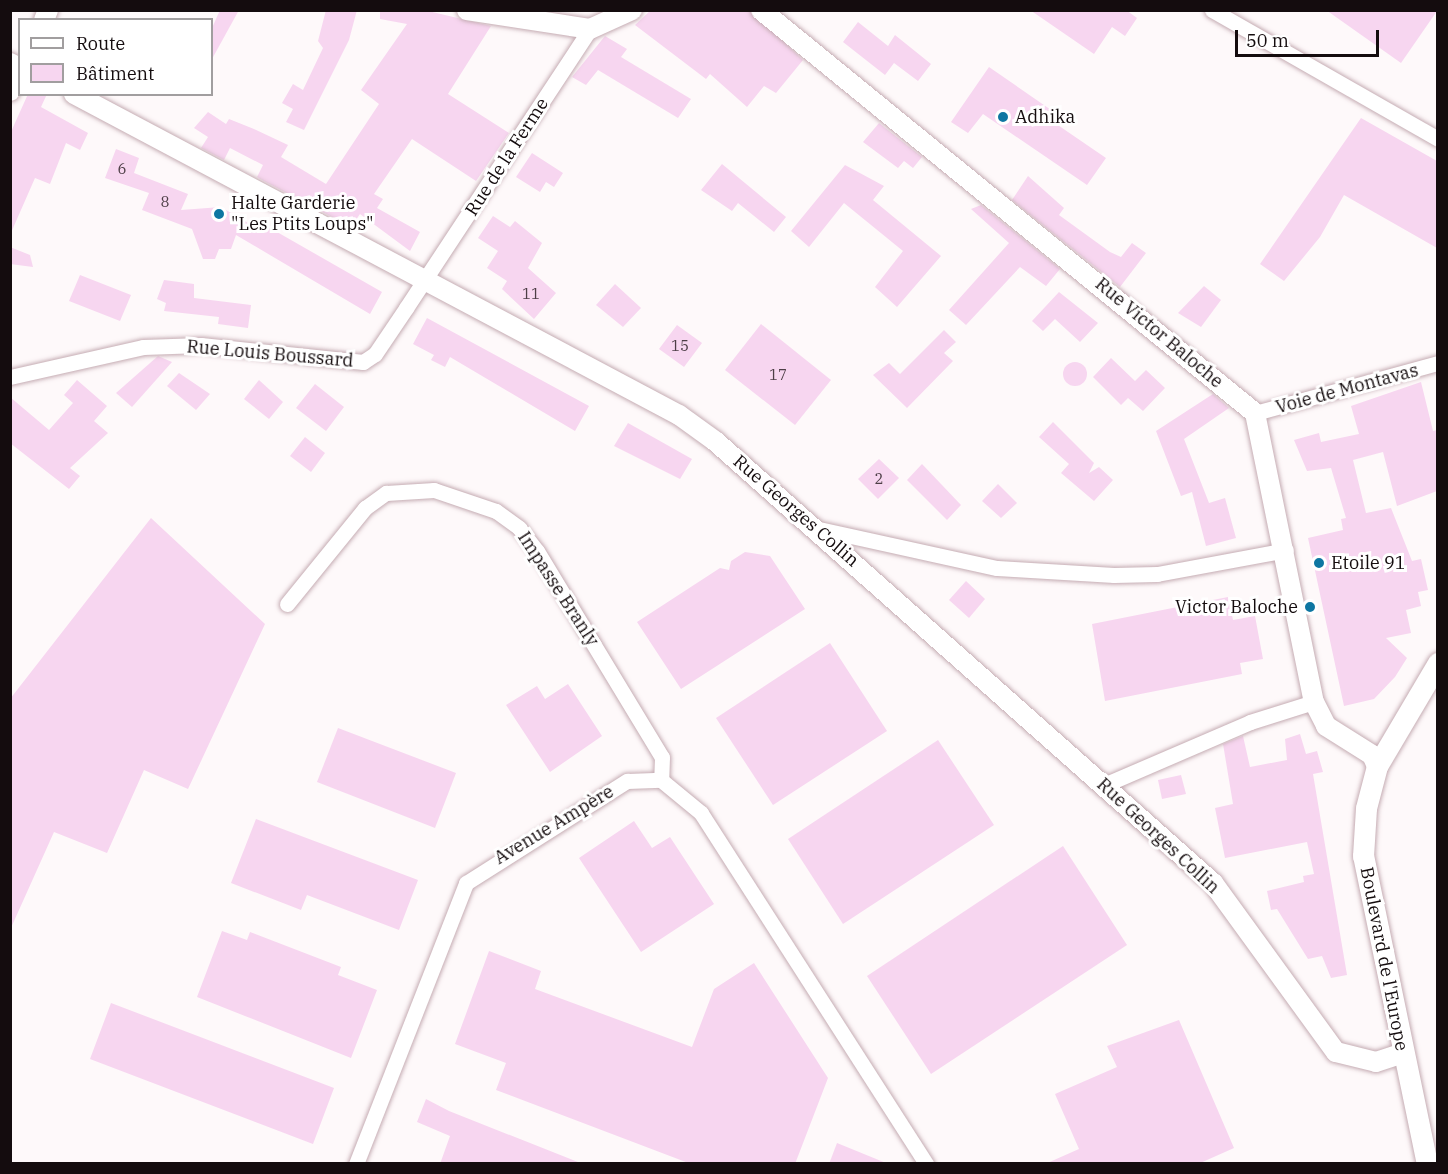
<!DOCTYPE html>
<meta charset="utf-8">
<style>
body{margin:0}
#map{position:relative;width:1448px;height:1174px;overflow:hidden;background:#fef9fa;font-family:"IBM Plex Serif",serif}
div>[style]{position:absolute}
.building>*{inset:0;background:#f7d6f0}
.round{border-radius:50%}
.roads{filter:drop-shadow(0 0 2px #c5acb3) drop-shadow(0 0 2px #c5acb3)}
.minor>*{height:15px;margin:-7.5px;padding:0 7.5px;transform-origin:7.5px;border-radius:7.5px;background:#fff}
.tertiary>*{height:20px;margin:-10px;padding:0 10px;transform-origin:10px;border-radius:10px;background:#fff}
.secondary>*{height:21px;margin:-10.5px;padding:0 10.5px;transform-origin:10.5px;border-radius:10.5px;background:#fff}
.dots>*{width:16px;height:16px;translate:-50% -50%;box-sizing:border-box;border:3px solid #fff;border-radius:50%}
span{translate:-50% -50%;white-space:nowrap;text-align:center;line-height:1.15;-webkit-text-stroke:6px #fff;paint-order:stroke}
.number-label{font-size:15px;color:#4d3e46}
.number-label span{-webkit-text-stroke-width:0}
.poi-label{font-size:18px;color:#140c0e}
.left{translate:0 -50%;text-align:left}
.right{translate:-100% -50%;text-align:right}
.street-label{font-size:18px;color:#140c0e}
.frame{position:absolute;inset:0;border:12px solid #140c0e;pointer-events:none}
.legend{position:absolute;left:18px;top:18px;width:195px;height:78px;box-sizing:border-box;background:#fff;border:2px solid #a19e9f;margin:0;padding:8px 10px;list-style:none;font-size:18px;color:#140c0e}
.legend li{display:flex;align-items:center;gap:12px;height:30px}
.legend b{width:30px;border:2px solid #a19e9f}
.scale{position:absolute;left:1235px;top:30px;width:144px;height:27px;box-sizing:border-box;border:3px solid #140c0e;border-top:0;padding-left:8px;font-size:18px;line-height:21px;white-space:nowrap;color:#140c0e;-webkit-text-stroke:4px #fff;paint-order:stroke}
</style>
<div id="map">
<div class="building">
<div style="clip-path:polygon(220px 10px,239px 10px,212px 59px,212px 28px)"></div>
<div style="clip-path:polygon(326px 10px,357px 10px,349px 40px,304px 130px,286px 122px,293px 109px,282px 103px,293px 84px,303px 90px,323px 48px,318px 41px)"></div>
<div style="clip-path:polygon(380px 10px,424px 10px,491px 26px,448px 94px,509px 133px,476px 181px,412px 139px,374px 194px,383px 199px,377px 208px,420px 232px,410px 251px,360px 214px,351px 227px,262px 180px,257px 177px,263px 165px,230px 148px,224px 160px,201px 148px,208px 137px,194px 128px,208px 112px,226px 124px,229px 119px,254px 129px,288px 145px,281px 157px,326px 184px,379px 104px,361px 90px,407px 24px,380px 19px)"></div>
<div style="clip-path:polygon(651px 10px,749px 10px,803px 60px,776px 93px,764px 86px,747px 107px,710px 74px,706px 79px,635px 25px)"></div>
<div style="clip-path:polygon(1030px 10px,1126px 10px,1137px 18px,1125px 36px,1112px 27px,1094px 54px)"></div>
<div style="clip-path:polygon(1326px 10px,1437px 10px,1437px 11px,1401px 63px)"></div>
<div style="clip-path:polygon(858px 22px,888px 46px,895px 35px,931px 64px,918px 81px,894px 63px,885px 75px,843px 42px)"></div>
<div style="clip-path:polygon(605px 36px,627px 49px,621px 57px,691px 99px,678px 118px,598px 70px,586px 85px,572px 77px)"></div>
<div style="clip-path:polygon(989px 67px,1054px 112px,1049px 119px,1106px 158px,1087px 185px,983px 114px,968px 133px,951px 122px)"></div>
<div style="clip-path:polygon(28px 94px,47px 94px,41px 107px,88px 133px,80px 150px,66px 143px,50px 184px,35px 178px,10px 235px,10px 134px)"></div>
<div style="clip-path:polygon(1361px 118px,1437px 161px,1437px 248px,1344px 195px,1320px 237px,1284px 281px,1260px 264px)"></div>
<div style="clip-path:polygon(879px 123px,922px 157px,913px 168px,904px 161px,898px 168px,863px 142px)"></div>
<div style="clip-path:polygon(116px 149px,139px 158px,134px 173px,188px 194px,181px 210px,221px 207px,253px 226px,256px 220px,382px 292px,370px 314px,236px 235px,231px 249px,219px 249px,215px 259px,203px 259px,192px 229px,142px 210px,149px 193px,105px 178px)"></div>
<div style="clip-path:polygon(532px 153px,563px 173px,554px 187px,546px 182px,540px 192px,516px 177px)"></div>
<div style="clip-path:polygon(722px 164px,786px 217px,774px 232px,738px 203px,732px 211px,701px 190px)"></div>
<div style="clip-path:polygon(845px 165px,884px 186px,873px 200px,941px 256px,897px 307px,875px 287px,903px 251px,844px 203px,809px 247px,791px 231px)"></div>
<div style="clip-path:polygon(1028px 176px,1064px 208px,1059px 215px,1110px 252px,1121px 257px,1132px 243px,1146px 253px,1120px 287px,1012px 200px)"></div>
<div style="clip-path:polygon(981px 205px,1060px 269px,1046px 286px,1020px 267px,966px 325px,949px 310px,1009px 243px,971px 209px)"></div>
<div style="clip-path:polygon(493px 216px,510px 227px,515px 221px,542px 243px,528px 268px,556px 293px,534px 319px,502px 289px,507px 281px,487px 268px,498px 251px,478px 238px)"></div>
<div style="clip-path:polygon(10px 247px,30px 255px,33px 267px,10px 264px)"></div>
<div style="clip-path:polygon(80px 275px,131px 295px,120px 321px,69px 301px)"></div>
<div style="clip-path:polygon(164px 280px,194px 284px,194px 298px,251px 305px,248px 328px,218px 324px,219px 317px,164px 311px,166px 303px,157px 299px)"></div>
<div style="clip-path:polygon(615px 284px,641px 308px,623px 327px,596px 305px)"></div>
<div style="clip-path:polygon(1204px 286px,1221px 300px,1201px 327px,1178px 313px)"></div>
<div style="clip-path:polygon(1059px 292px,1098px 323px,1080px 342px,1055px 319px,1043px 331px,1032px 321px)"></div>
<div style="clip-path:polygon(427px 318px,589px 406px,575px 431px,450px 357px,445px 367px,431px 360px,434px 355px,413px 344px)"></div>
<div style="clip-path:polygon(761px 324px,831px 380px,795px 425px,725px 370px)"></div>
<div style="clip-path:polygon(677px 325px,702px 343px,684px 367px,659px 349px)"></div>
<div style="clip-path:polygon(944px 330px,956px 342px,944px 353px,953px 361px,907px 408px,873px 375px,889px 363px,900px 374px)"></div>
<div style="clip-path:polygon(158px 356px,172px 362px,132px 407px,116px 393px)"></div>
<div style="clip-path:polygon(1111px 358px,1135px 381px,1146px 370px,1165px 388px,1143px 411px,1128px 398px,1121px 405px,1093px 377px)"></div>
<div class="round" style="left:1063px;top:362px;width:24px;height:24px"></div>
<div style="clip-path:polygon(179px 373px,210px 394px,196px 410px,167px 386px)"></div>
<div style="clip-path:polygon(77px 380px,107px 406px,94px 421px,108px 433px,70px 468px,80px 476px,69px 489px,10px 443px,10px 397px,49px 430px,73px 403px,64px 395px)"></div>
<div style="clip-path:polygon(259px 380px,283px 402px,269px 419px,244px 399px)"></div>
<div style="clip-path:polygon(1421px 382px,1433px 431px,1437px 430px,1437px 491px,1397px 506px,1383px 452px,1353px 460px,1366px 513px,1391px 508px,1412px 561px,1421px 559px,1428px 590px,1418px 592px,1421px 606px,1406px 610px,1411px 633px,1386px 638px,1407px 658px,1395px 677px,1374px 699px,1344px 706px,1308px 538px,1343px 530px,1341px 519px,1346px 518px,1331px 468px,1307px 471px,1294px 440px,1319px 433px,1321px 442px,1359px 434px,1351px 406px)"></div>
<div style="clip-path:polygon(315px 384px,344px 407px,326px 431px,296px 408px)"></div>
<div style="clip-path:polygon(1213px 394px,1229px 408px,1184px 439px,1209px 503px,1225px 498px,1236px 538px,1206px 546px,1192px 492px,1181px 496px,1156px 431px)"></div>
<div style="clip-path:polygon(1053px 422px,1094px 463px,1089px 473px,1099px 467px,1113px 480px,1094px 501px,1061px 473px,1069px 464px,1039px 437px)"></div>
<div style="clip-path:polygon(628px 423px,692px 459px,680px 479px,614px 446px)"></div>
<div style="clip-path:polygon(305px 437px,325px 453px,311px 472px,290px 456px)"></div>
<div style="clip-path:polygon(879px 459px,899px 478px,878px 499px,858px 479px)"></div>
<div style="clip-path:polygon(922px 464px,961px 505px,947px 520px,907px 480px)"></div>
<div style="clip-path:polygon(998px 484px,1017px 503px,1001px 518px,982px 501px)"></div>
<div style="clip-path:polygon(151px 518px,265px 624px,188px 789px,144px 770px,107px 853px,54px 832px,10px 930px,10px 699px)"></div>
<div style="clip-path:polygon(745px 552px,770px 556px,805px 609px,681px 689px,637px 622px,720px 568px,729px 570px,731px 561px)"></div>
<div style="clip-path:polygon(966px 581px,985px 599px,969px 618px,949px 600px)"></div>
<div style="clip-path:polygon(1228px 597px,1233px 620px,1255px 616px,1263px 659px,1240px 663px,1242px 674px,1105px 701px,1092px 624px)"></div>
<div style="clip-path:polygon(830px 643px,887px 731px,773px 805px,716px 718px)"></div>
<div style="clip-path:polygon(568px 684px,602px 736px,550px 772px,506px 705px,537px 686px,545px 699px)"></div>
<div style="clip-path:polygon(338px 728px,456px 773px,435px 828px,317px 782px)"></div>
<div style="clip-path:polygon(1300px 734px,1306px 754px,1317px 751px,1323px 772px,1313px 774px,1347px 975px,1331px 978px,1322px 956px,1308px 959px,1277px 909px,1271px 910px,1267px 891px,1304px 882px,1303px 876px,1314px 874px,1307px 842px,1225px 858px,1215px 808px,1233px 804px,1223px 744px,1243px 736px,1250px 767px,1287px 760px,1285px 739px)"></div>
<div style="clip-path:polygon(938px 740px,994px 825px,843px 924px,788px 839px)"></div>
<div style="clip-path:polygon(1181px 775px,1186px 794px,1162px 799px,1158px 780px)"></div>
<div style="clip-path:polygon(256px 819px,418px 880px,399px 930px,307px 895px,301px 910px,231px 883px)"></div>
<div style="clip-path:polygon(634px 821px,652px 848px,670px 837px,714px 904px,641px 952px,579px 858px)"></div>
<div style="clip-path:polygon(1063px 846px,1127px 945px,931px 1074px,867px 976px)"></div>
<div style="clip-path:polygon(222px 931px,247px 940px,250px 932px,341px 967px,338px 975px,377px 990px,351px 1058px,197px 997px)"></div>
<div style="clip-path:polygon(489px 951px,541px 971px,535px 989px,692px 1047px,714px 989px,754px 963px,828px 1078px,795px 1164px,691px 1164px,496px 1090px,506px 1063px,455px 1044px)"></div>
<div style="clip-path:polygon(111px 1003px,334px 1088px,313px 1144px,90px 1059px)"></div>
<div style="clip-path:polygon(1179px 1020px,1234px 1148px,1198px 1164px,1045px 1164px,1079px 1149px,1055px 1094px,1117px 1067px,1107px 1046px)"></div>
<div style="clip-path:polygon(426px 1099px,449px 1111px,583px 1164px,440px 1164px,450px 1136px,417px 1122px)"></div>
<div style="clip-path:polygon(837px 1143px,886px 1163px,886px 1164px,829px 1164px)"></div>
</div>
<div class="roads">
<div class="minor">
<div style="left:1212px;top:10px;width:260px;rotate:29.7deg"></div>
<div style="left:10px;top:60px;width:11px;rotate:27deg"></div>
<div style="left:10px;top:377px;width:136px;rotate:-12.7deg"></div>
<div style="left:143px;top:347px;width:58px;rotate:-2deg"></div>
<div style="left:201px;top:345px;width:163px;rotate:6deg"></div>
<div style="left:363px;top:362px;width:14px;rotate:-34deg"></div>
<div style="left:375px;top:354px;width:55px;rotate:-56deg"></div>
<div style="left:406px;top:308px;width:334px;rotate:-56.6deg"></div>
<div style="left:1255px;top:413px;width:190px;rotate:-15.3deg"></div>
<div style="left:819px;top:529px;width:182px;rotate:12.4deg"></div>
<div style="left:997px;top:568px;width:117px;rotate:3.4deg"></div>
<div style="left:1114px;top:575px;width:43px;rotate:-1.3deg"></div>
<div style="left:1157px;top:574px;width:131px;rotate:-10.5deg"></div>
<div style="left:287px;top:604px;width:124px;rotate:-50.9deg"></div>
<div style="left:365px;top:508px;width:26px;rotate:-36deg"></div>
<div style="left:386px;top:493px;width:48px;rotate:-3.6deg"></div>
<div style="left:434px;top:490px;width:65px;rotate:18.7deg"></div>
<div style="left:496px;top:511px;width:29px;rotate:36deg"></div>
<div style="left:519px;top:528px;width:29px;rotate:52deg"></div>
<div style="left:537px;top:551px;width:241px;rotate:58.8deg"></div>
<div style="left:662px;top:757px;width:23px;rotate:92deg"></div>
<div style="left:1104px;top:785px;width:159px;rotate:-23.3deg"></div>
<div style="left:1250px;top:722px;width:67px;rotate:-17.4deg"></div>
<div style="left:356px;top:1164px;width:302px;rotate:-68.6deg"></div>
<div style="left:466px;top:883px;width:191px;rotate:-32.4deg"></div>
<div style="left:627px;top:781px;width:34px;rotate:-2deg"></div>
<div style="left:661px;top:780px;width:52px;rotate:39.5deg"></div>
<div style="left:701px;top:813px;width:417px;rotate:57.3deg"></div>
</div>
<div class="tertiary">
<div style="left:467px;top:10px;width:124px;rotate:8.8deg"></div>
<div style="left:590px;top:29px;width:46px;rotate:-24.3deg"></div>
<div style="left:761px;top:10px;width:638px;rotate:39.21deg"></div>
<div style="left:1255px;top:413px;width:295px;rotate:78.5deg"></div>
<div style="left:1314px;top:702px;width:27px;rotate:63deg"></div>
<div style="left:1326px;top:726px;width:54px;rotate:32.2deg"></div>
<div style="left:1372px;top:755px;width:12px;rotate:66deg"></div>
<div style="left:44px;top:20px;width:11px;rotate:-68deg"></div>
<div style="left:10px;top:91px;width:21px;rotate:-62deg"></div>
<div style="left:74px;top:94px;width:685px;rotate:27.95deg"></div>
<div style="left:679px;top:415px;width:44px;rotate:35.8deg"></div>
<div style="left:715px;top:441px;width:666px;rotate:41.59deg"></div>
<div style="left:1213px;top:883px;width:209px;rotate:54deg"></div>
<div style="left:1336px;top:1052px;width:41px;rotate:14deg"></div>
<div style="left:1376px;top:1062px;width:28px;rotate:-18deg"></div>
</div>
<div class="secondary">
<div style="left:1427px;top:1164px;width:315px;rotate:-101.7deg"></div>
<div style="left:1363px;top:856px;width:48px;rotate:-86.4deg"></div>
<div style="left:1366px;top:808px;width:43px;rotate:-75.3deg"></div>
<div style="left:1377px;top:766px;width:120px;rotate:-59.4deg"></div>
</div>
</div>
<div class="dots">
<div style="left:1003px;top:117px;background:#0e76a2"></div>
<div style="left:219px;top:214px;background:#0e76a2"></div>
<div style="left:1319px;top:563px;background:#0e76a2"></div>
<div style="left:1310px;top:607px;background:#0e76a2"></div>
</div>
<div class="number-label">
<span style="left:122px;top:169px">6</span>
<span style="left:165px;top:202px">8</span>
<span style="left:531px;top:294px">11</span>
<span style="left:680px;top:346px">15</span>
<span style="left:778px;top:375px">17</span>
<span style="left:879px;top:479px">2</span>
</div>
<div class="poi-label">
<span class="left" style="left:1015px;top:117px">Adhika</span>
<span class="left" style="left:231px;top:214px">Halte Garderie<br>"Les Ptits Loups"</span>
<span class="left" style="left:1331px;top:563px">Etoile 91</span>
<span class="right" style="left:1298px;top:607px">Victor Baloche</span>
</div>
<div class="street-label">
<span style="left:507px;top:157px;rotate:-57deg">Rue de la Ferme</span>
<span style="left:1159px;top:333px;rotate:40deg">Rue Victor Baloche</span>
<span style="left:270px;top:354px;rotate:5deg">Rue Louis Boussard</span>
<span style="left:1347px;top:389px;rotate:-15deg">Voie de Montavas</span>
<span style="left:796px;top:511px;rotate:41deg">Rue Georges Collin</span>
<span style="left:558px;top:589px;rotate:57deg">Impasse Branly</span>
<span style="left:554px;top:825px;rotate:-31deg">Avenue Ampère</span>
<span style="left:1158px;top:836px;rotate:43deg">Rue Georges Collin</span>
<span style="left:1384px;top:959px;rotate:79deg">Boulevard de l'Europe</span>
</div>
<div class="frame"></div>
<ul class="legend">
<li><b style="height:8px;background:#fff"></b>Route</li>
<li><b style="height:16px;background:#f7d6f0"></b>Bâtiment</li>
</ul>
<div class="scale">50 m</div>
</div>
